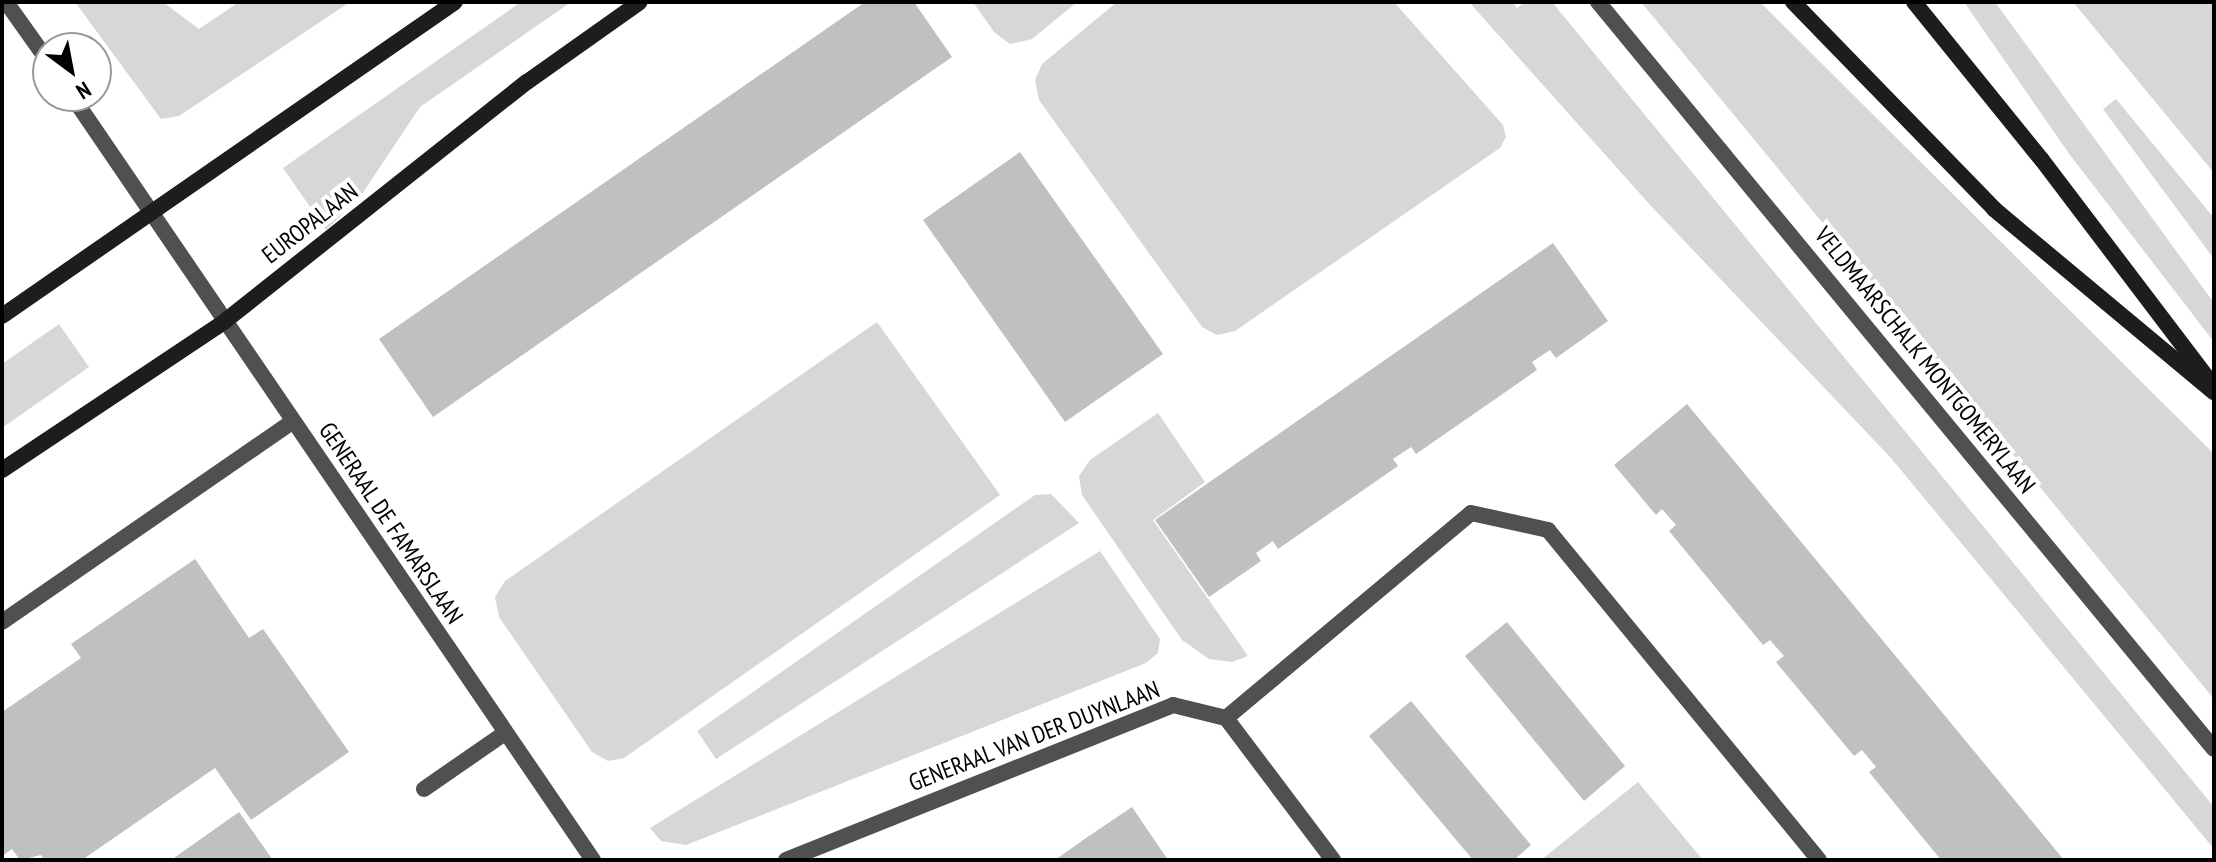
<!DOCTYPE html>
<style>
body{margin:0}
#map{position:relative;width:2216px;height:862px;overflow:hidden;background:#fff;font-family:"PT Sans Narrow",sans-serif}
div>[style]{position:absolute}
.green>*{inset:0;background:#d7d7d7}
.building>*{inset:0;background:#c0c0c0}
.lane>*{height:16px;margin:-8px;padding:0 8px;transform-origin:8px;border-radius:8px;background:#505050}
.street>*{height:16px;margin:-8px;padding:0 8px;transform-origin:8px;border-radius:8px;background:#505050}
.secondary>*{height:16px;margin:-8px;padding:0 8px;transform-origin:8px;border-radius:8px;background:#1d1d1d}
span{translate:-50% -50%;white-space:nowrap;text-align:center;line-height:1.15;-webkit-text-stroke:8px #fff;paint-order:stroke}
.street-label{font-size:24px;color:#000}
.frame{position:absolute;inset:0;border:4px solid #000;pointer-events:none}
.north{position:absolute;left:32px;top:32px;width:80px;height:80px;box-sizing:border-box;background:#fff;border:2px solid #999;border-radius:50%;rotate:148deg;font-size:22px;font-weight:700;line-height:32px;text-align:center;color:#000}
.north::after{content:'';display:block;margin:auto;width:28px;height:36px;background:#000;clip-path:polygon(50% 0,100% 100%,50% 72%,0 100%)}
</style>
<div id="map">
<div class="green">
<div style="clip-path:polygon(75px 2px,163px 2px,199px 29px,239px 2px,350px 2px,179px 116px,161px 119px)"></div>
<div style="clip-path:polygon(521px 2px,571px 2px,420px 107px,360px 197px,326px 230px,283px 168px)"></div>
<div style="clip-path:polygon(973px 2px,1077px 2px,1032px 39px,1010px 44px,994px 32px)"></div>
<div style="clip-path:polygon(1117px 2px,1394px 2px,1503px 125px,1506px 137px,1500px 148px,1235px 331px,1217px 335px,1202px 327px,1039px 100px,1035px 80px,1042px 64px)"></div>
<div style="clip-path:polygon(1469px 2px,1512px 2px,1517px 8px,1525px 2px,1552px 2px,2214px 807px,2214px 849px,1891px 458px,1651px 206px)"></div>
<div style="clip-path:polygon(1641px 2px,1760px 2px,2214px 454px,2214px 699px)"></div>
<div style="clip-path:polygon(1964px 2px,1995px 2px,2214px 303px,2214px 342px,2070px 155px)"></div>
<div style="clip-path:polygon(2073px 2px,2214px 2px,2214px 173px)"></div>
<div style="clip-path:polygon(2116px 99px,2214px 218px,2214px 259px,2103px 109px)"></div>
<div style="clip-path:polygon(877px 322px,1000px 495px,624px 758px,608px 761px,592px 752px,499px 617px,495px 597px,505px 581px)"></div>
<div style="clip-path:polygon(59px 324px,89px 367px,2px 428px,2px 364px)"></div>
<div style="clip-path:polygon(1158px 413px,1205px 482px,1153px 520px,1248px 656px,1232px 662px,1209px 659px,1182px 640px,1082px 495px,1079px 476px,1090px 460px)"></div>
<div style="clip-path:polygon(1051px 494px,1079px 523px,716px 759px,697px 731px,1035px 495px)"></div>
<div style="clip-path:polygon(1100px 551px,1160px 639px,1158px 653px,1146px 663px,686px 845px,661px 841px,650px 828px)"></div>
<div style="clip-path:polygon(1638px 782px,1703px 860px,1541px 860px)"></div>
</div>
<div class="building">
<div style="clip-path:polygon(865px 2px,914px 2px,952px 57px,433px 417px,379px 339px)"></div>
<div style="clip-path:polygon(1020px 152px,1163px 354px,1065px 422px,923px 220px)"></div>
<div style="clip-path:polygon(1553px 243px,1608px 321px,1556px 358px,1550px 350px,1532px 362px,1537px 370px,1416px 454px,1411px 447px,1393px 459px,1398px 466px,1278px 549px,1273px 541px,1256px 553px,1261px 561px,1209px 597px,1155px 520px)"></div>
<div style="clip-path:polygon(1687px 404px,1889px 648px,2064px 860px,1941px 860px,1869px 772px,1876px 767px,1862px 750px,1854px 756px,1776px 662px,1784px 656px,1770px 640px,1763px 645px,1669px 531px,1676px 525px,1662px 509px,1656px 515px,1614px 465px)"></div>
<div style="clip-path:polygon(195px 559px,249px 638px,263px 629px,349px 752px,251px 820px,215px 768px,82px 860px,44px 860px,41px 855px,20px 860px,12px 849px,2px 856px,2px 712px,81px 658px,71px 644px)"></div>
<div style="clip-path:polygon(1507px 622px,1625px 766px,1584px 801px,1465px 656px)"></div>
<div style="clip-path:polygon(1411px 701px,1531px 845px,1514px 860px,1473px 860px,1369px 736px)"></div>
<div style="clip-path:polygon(1132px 807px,1168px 860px,1055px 860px,1086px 838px)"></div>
<div style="clip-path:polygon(239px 812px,273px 860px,171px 860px)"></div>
</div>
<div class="lane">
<div style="left:1598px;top:2px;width:968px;rotate:50.49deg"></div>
<div style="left:424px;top:789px;width:98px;rotate:-34.7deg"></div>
</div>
<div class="street">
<div style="left:6px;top:2px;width:72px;rotate:54.6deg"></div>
<div style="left:72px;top:96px;width:925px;rotate:55.71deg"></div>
<div style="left:2px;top:622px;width:352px;rotate:-34.6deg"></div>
<div style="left:1226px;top:718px;width:319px;rotate:-39.9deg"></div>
<div style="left:1471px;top:513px;width:79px;rotate:12.4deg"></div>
<div style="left:1548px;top:530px;width:427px;rotate:50.6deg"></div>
<div style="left:786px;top:860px;width:417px;rotate:-21.8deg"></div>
<div style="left:1173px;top:705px;width:55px;rotate:13.8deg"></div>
<div style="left:1226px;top:718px;width:178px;rotate:53deg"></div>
</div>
<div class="secondary">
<div style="left:1793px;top:2px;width:289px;rotate:45.8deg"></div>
<div style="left:1994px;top:209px;width:286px;rotate:39.8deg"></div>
<div style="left:1914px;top:2px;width:203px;rotate:51deg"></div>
<div style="left:2042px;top:160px;width:271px;rotate:52.8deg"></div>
<div style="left:2px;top:316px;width:551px;rotate:-34.73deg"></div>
<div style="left:2px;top:470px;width:268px;rotate:-33.7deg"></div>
<div style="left:225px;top:321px;width:385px;rotate:-38.4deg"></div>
<div style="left:527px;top:82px;width:138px;rotate:-35.3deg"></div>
</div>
<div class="street-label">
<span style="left:310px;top:223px;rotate:-38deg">EUROPALAAN</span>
<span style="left:1925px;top:360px;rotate:51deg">VELDMAARSCHALK MONTGOMERYLAAN</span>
<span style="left:391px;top:523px;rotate:56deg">GENERAAL DE FAMARSLAAN</span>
<span style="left:1034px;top:736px;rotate:-21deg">GENERAAL VAN DER DUYNLAAN</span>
</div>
<div class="frame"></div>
<div class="north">N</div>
</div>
